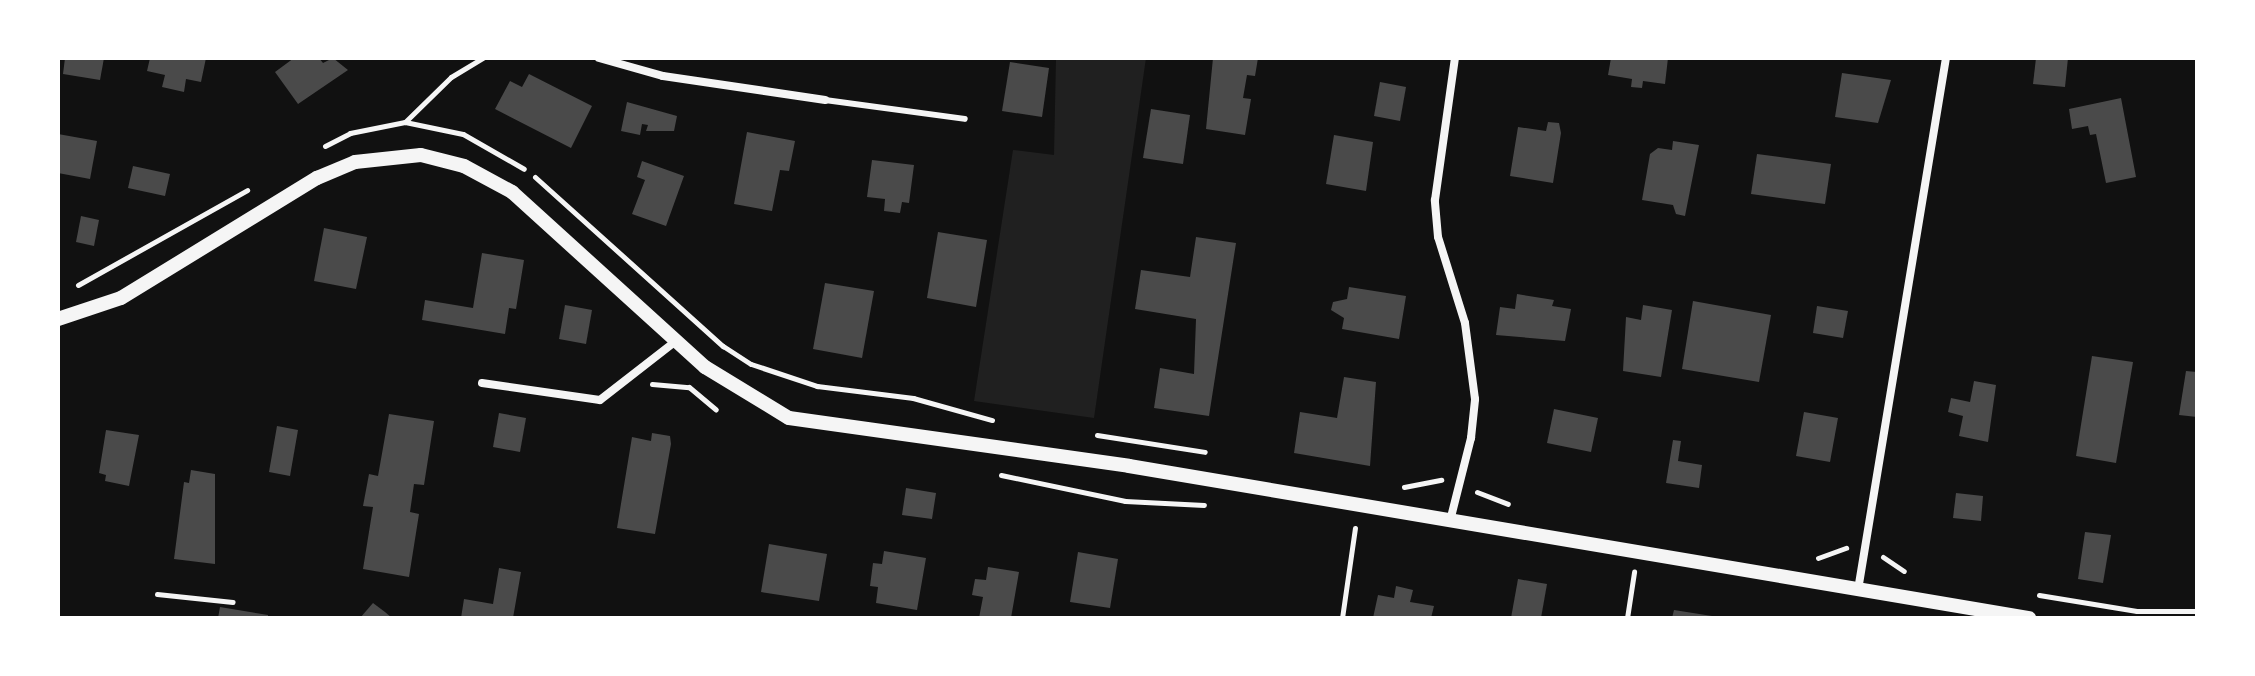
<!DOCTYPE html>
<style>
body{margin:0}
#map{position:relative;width:2255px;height:676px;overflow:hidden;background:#111;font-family:"Exo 2",sans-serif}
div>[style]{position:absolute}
.green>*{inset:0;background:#202020}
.building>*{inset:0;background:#4a4a4a}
.path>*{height:5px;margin:-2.5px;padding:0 2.5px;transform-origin:2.5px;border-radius:2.5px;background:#f5f5f5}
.service>*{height:6px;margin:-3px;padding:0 3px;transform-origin:3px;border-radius:3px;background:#f5f5f5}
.minor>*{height:8px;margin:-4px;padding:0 4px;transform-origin:4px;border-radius:4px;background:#f5f5f5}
.tertiary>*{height:14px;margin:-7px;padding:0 7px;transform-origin:7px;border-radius:7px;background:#f5f5f5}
span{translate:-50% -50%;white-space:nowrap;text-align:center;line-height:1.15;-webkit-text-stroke:6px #fff;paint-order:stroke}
.frame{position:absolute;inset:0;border:60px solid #fff;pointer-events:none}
</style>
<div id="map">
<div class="green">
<div style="clip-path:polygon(1056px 58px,1146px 58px,1094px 418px,974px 401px,1013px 150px,1054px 155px)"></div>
</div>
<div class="building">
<div style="clip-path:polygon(65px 58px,104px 58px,100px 80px,63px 74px)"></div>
<div style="clip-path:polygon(150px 58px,206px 58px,201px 82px,186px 79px,184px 92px,162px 87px,165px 75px,147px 71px)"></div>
<div style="clip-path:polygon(294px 58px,319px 58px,323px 63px,333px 58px,348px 70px,298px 104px,275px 72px)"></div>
<div style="clip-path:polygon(1213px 58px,1258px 58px,1255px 76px,1247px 75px,1243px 98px,1251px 99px,1245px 135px,1206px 129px)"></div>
<div style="clip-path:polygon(1611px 58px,1668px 58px,1665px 84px,1643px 81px,1642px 88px,1631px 87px,1632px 79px,1608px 75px)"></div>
<div style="clip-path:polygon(2036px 58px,2068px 58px,2065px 87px,2033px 84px)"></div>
<div style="clip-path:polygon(1010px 62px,1049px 68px,1042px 117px,1002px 111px)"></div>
<div style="clip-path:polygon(1842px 73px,1891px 80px,1878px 123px,1835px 117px)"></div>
<div style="clip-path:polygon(529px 74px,592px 106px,571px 148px,495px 109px,510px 81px,522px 87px)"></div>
<div style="clip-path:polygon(1380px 82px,1406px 87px,1400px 121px,1374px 116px)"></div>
<div style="clip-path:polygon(2121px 98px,2136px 177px,2106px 183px,2096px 134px,2090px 135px,2088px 126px,2072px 129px,2069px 109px)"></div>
<div style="clip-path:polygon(627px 102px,677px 116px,674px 131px,646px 131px,648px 125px,642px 124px,640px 135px,621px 131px)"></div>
<div style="clip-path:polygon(1151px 109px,1190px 115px,1183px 164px,1143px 158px)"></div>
<div style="clip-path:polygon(1548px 122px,1559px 123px,1561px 133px,1553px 183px,1510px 176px,1518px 127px,1546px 131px)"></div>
<div style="clip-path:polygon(747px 132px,795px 141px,789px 171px,780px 170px,772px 211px,734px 204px)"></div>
<div style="clip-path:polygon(58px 134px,97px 141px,90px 179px,58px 173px)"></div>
<div style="clip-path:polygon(1334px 135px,1373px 142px,1366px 191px,1326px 184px)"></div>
<div style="clip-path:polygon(1673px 141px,1699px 145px,1685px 216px,1676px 214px,1673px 205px,1642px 200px,1650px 154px,1658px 148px,1672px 150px)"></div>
<div style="clip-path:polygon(1757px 154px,1831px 164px,1825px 204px,1751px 194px)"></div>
<div style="clip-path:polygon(872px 160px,914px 165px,909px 203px,902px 202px,900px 213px,884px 211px,885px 199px,867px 197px)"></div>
<div style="clip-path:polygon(642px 161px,684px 176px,666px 226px,632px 214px,645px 180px,637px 177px)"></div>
<div style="clip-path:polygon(133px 166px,170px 174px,165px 196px,128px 188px)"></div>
<div style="clip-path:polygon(81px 216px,99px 220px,94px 246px,76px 242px)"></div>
<div style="clip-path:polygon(324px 228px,367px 237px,356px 289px,314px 281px)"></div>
<div style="clip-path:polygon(938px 232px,987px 240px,976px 307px,927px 298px)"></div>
<div style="clip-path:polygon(1196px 237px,1236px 243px,1209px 416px,1154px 408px,1160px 368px,1194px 374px,1196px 319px,1135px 309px,1141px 270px,1190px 277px)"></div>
<div style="clip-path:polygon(482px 253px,524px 260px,516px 309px,509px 308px,505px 334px,422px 320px,425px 300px,473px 308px)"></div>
<div style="clip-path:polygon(825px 283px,874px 291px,862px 358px,813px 349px)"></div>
<div style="clip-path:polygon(1349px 287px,1406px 296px,1399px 339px,1342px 329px,1344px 318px,1331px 310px,1333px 302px,1347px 299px)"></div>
<div style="clip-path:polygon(1517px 294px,1554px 300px,1552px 306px,1571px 309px,1565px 341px,1496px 335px,1500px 307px,1515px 309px)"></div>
<div style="clip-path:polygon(1693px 301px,1771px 315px,1759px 382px,1682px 369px)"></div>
<div style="clip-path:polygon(565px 305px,592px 310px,586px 344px,559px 339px)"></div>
<div style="clip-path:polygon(1643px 305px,1672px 310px,1661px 377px,1623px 371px,1626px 317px,1641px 320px)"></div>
<div style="clip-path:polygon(1817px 306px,1848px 311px,1843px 338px,1813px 333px)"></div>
<div style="clip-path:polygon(2092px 356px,2133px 362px,2116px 463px,2076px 456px)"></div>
<div style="clip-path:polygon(2186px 371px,2197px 372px,2197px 417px,2179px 415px)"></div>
<div style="clip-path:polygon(1344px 377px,1376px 382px,1370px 466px,1294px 453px,1300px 412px,1337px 418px)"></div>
<div style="clip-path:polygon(1974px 381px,1996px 385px,1988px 442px,1959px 436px,1963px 416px,1948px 412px,1951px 398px,1970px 402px)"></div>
<div style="clip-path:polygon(1554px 409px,1598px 418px,1591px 452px,1547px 443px)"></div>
<div style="clip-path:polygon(1804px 412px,1838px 418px,1830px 462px,1796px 456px)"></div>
<div style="clip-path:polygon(499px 413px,526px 418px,520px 452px,493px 447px)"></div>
<div style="clip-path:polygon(389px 414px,434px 421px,424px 485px,414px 484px,410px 512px,419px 514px,409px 577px,363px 569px,373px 507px,363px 506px,369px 474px,378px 476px)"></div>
<div style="clip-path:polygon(277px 426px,298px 430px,290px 476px,269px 472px)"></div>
<div style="clip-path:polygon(106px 430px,139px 435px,129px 486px,105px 481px,106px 475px,99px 473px)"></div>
<div style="clip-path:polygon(652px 433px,670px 436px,671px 444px,655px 534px,617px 528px,632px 437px,651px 441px)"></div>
<div style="clip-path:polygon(1673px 440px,1681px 441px,1678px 461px,1702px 465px,1699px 488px,1666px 483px)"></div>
<div style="clip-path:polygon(191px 470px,215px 474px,215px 564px,174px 559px,184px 482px,189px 483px)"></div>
<div style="clip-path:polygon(906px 488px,936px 493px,932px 519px,902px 515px)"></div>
<div style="clip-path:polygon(1956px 493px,1983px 496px,1981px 521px,1953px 518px)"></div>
<div style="clip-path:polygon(2085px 532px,2111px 535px,2103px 583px,2078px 579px)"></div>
<div style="clip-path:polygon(769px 544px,827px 554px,819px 601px,761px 592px)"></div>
<div style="clip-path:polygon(884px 551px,926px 558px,917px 610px,876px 603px,878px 587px,870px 586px,873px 563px,882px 564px)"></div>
<div style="clip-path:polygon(1078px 552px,1118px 559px,1110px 608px,1070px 602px)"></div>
<div style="clip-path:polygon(988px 567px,1019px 572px,1011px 618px,979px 618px,983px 597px,972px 595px,975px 579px,986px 580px)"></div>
<div style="clip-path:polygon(499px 568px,521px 572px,513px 618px,461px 618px,464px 599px,493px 604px)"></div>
<div style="clip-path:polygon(1518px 579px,1547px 584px,1541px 618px,1511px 618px)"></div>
<div style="clip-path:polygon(1396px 586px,1413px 590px,1410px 602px,1434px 606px,1431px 618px,1373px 618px,1378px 595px,1394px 598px)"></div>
<div style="clip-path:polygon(373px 603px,385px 612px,392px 618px,360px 618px)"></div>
<div style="clip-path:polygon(220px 607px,268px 615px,268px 618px,218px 618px)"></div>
<div style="clip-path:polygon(1674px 610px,1712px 616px,1712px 618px,1672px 618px)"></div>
</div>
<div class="path">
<div style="left:405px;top:122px;width:64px;rotate:-44.4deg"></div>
<div style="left:451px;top:77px;width:37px;rotate:-31deg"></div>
<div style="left:325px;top:146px;width:28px;rotate:-27deg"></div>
<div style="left:350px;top:133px;width:56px;rotate:-11.3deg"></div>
<div style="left:405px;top:122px;width:59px;rotate:11.7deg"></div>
<div style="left:463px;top:134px;width:70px;rotate:29.8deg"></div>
<div style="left:535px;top:177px;width:253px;rotate:42deg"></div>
<div style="left:723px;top:346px;width:33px;rotate:33deg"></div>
<div style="left:751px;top:364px;width:70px;rotate:18.4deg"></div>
<div style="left:817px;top:386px;width:97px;rotate:7.1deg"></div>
<div style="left:913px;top:398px;width:82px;rotate:15.6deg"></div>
<div style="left:78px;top:285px;width:194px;rotate:-29.3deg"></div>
<div style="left:652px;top:384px;width:37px;rotate:5deg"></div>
<div style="left:689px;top:387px;width:35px;rotate:40deg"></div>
<div style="left:1097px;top:435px;width:109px;rotate:8.9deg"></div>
<div style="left:1001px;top:475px;width:127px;rotate:11.8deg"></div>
<div style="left:1125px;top:501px;width:79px;rotate:2.9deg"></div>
<div style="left:1404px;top:487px;width:38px;rotate:-11deg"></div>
<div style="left:1477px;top:492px;width:33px;rotate:21deg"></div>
<div style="left:1883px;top:557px;width:25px;rotate:34deg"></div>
<div style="left:1818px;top:558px;width:30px;rotate:-20deg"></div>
<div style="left:157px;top:594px;width:76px;rotate:6deg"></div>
<div style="left:2039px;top:595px;width:99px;rotate:9.3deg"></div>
<div style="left:2137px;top:611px;width:60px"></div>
<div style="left:1342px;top:618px;width:91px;rotate:-81.8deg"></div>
<div style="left:1627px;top:618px;width:47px;rotate:-81.3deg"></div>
</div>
<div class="service">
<div style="left:825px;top:100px;width:141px;rotate:7.7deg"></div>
</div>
<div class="minor">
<div style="left:599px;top:58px;width:66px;rotate:15.7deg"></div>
<div style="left:663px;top:76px;width:164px;rotate:8.4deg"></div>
<div style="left:482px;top:383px;width:119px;rotate:8.2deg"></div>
<div style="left:600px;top:400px;width:98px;rotate:-37.9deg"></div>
<div style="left:1450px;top:521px;width:86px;rotate:-75.8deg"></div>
<div style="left:1471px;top:438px;width:39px;rotate:-84deg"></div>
<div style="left:1475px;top:399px;width:77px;rotate:-97.5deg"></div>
<div style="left:1465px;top:323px;width:90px;rotate:-107.4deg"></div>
<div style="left:1438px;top:237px;width:37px;rotate:-95deg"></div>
<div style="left:1435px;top:200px;width:143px;rotate:-82deg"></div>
<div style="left:1858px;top:590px;width:539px;rotate:-80.61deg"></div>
</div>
<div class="tertiary">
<div style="left:58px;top:319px;width:66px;rotate:-18.4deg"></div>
<div style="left:121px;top:298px;width:230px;rotate:-31.5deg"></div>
<div style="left:317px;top:178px;width:41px;rotate:-22.8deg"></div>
<div style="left:355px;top:162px;width:66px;rotate:-6.1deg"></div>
<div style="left:421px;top:155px;width:44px;rotate:14.3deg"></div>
<div style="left:464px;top:166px;width:55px;rotate:28.4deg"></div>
<div style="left:512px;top:192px;width:261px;rotate:42.2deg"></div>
<div style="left:705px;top:367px;width:98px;rotate:31.3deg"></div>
<div style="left:789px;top:418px;width:343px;rotate:8deg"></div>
<div style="left:1129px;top:466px;width:913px;rotate:9.59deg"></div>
</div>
<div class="frame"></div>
</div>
